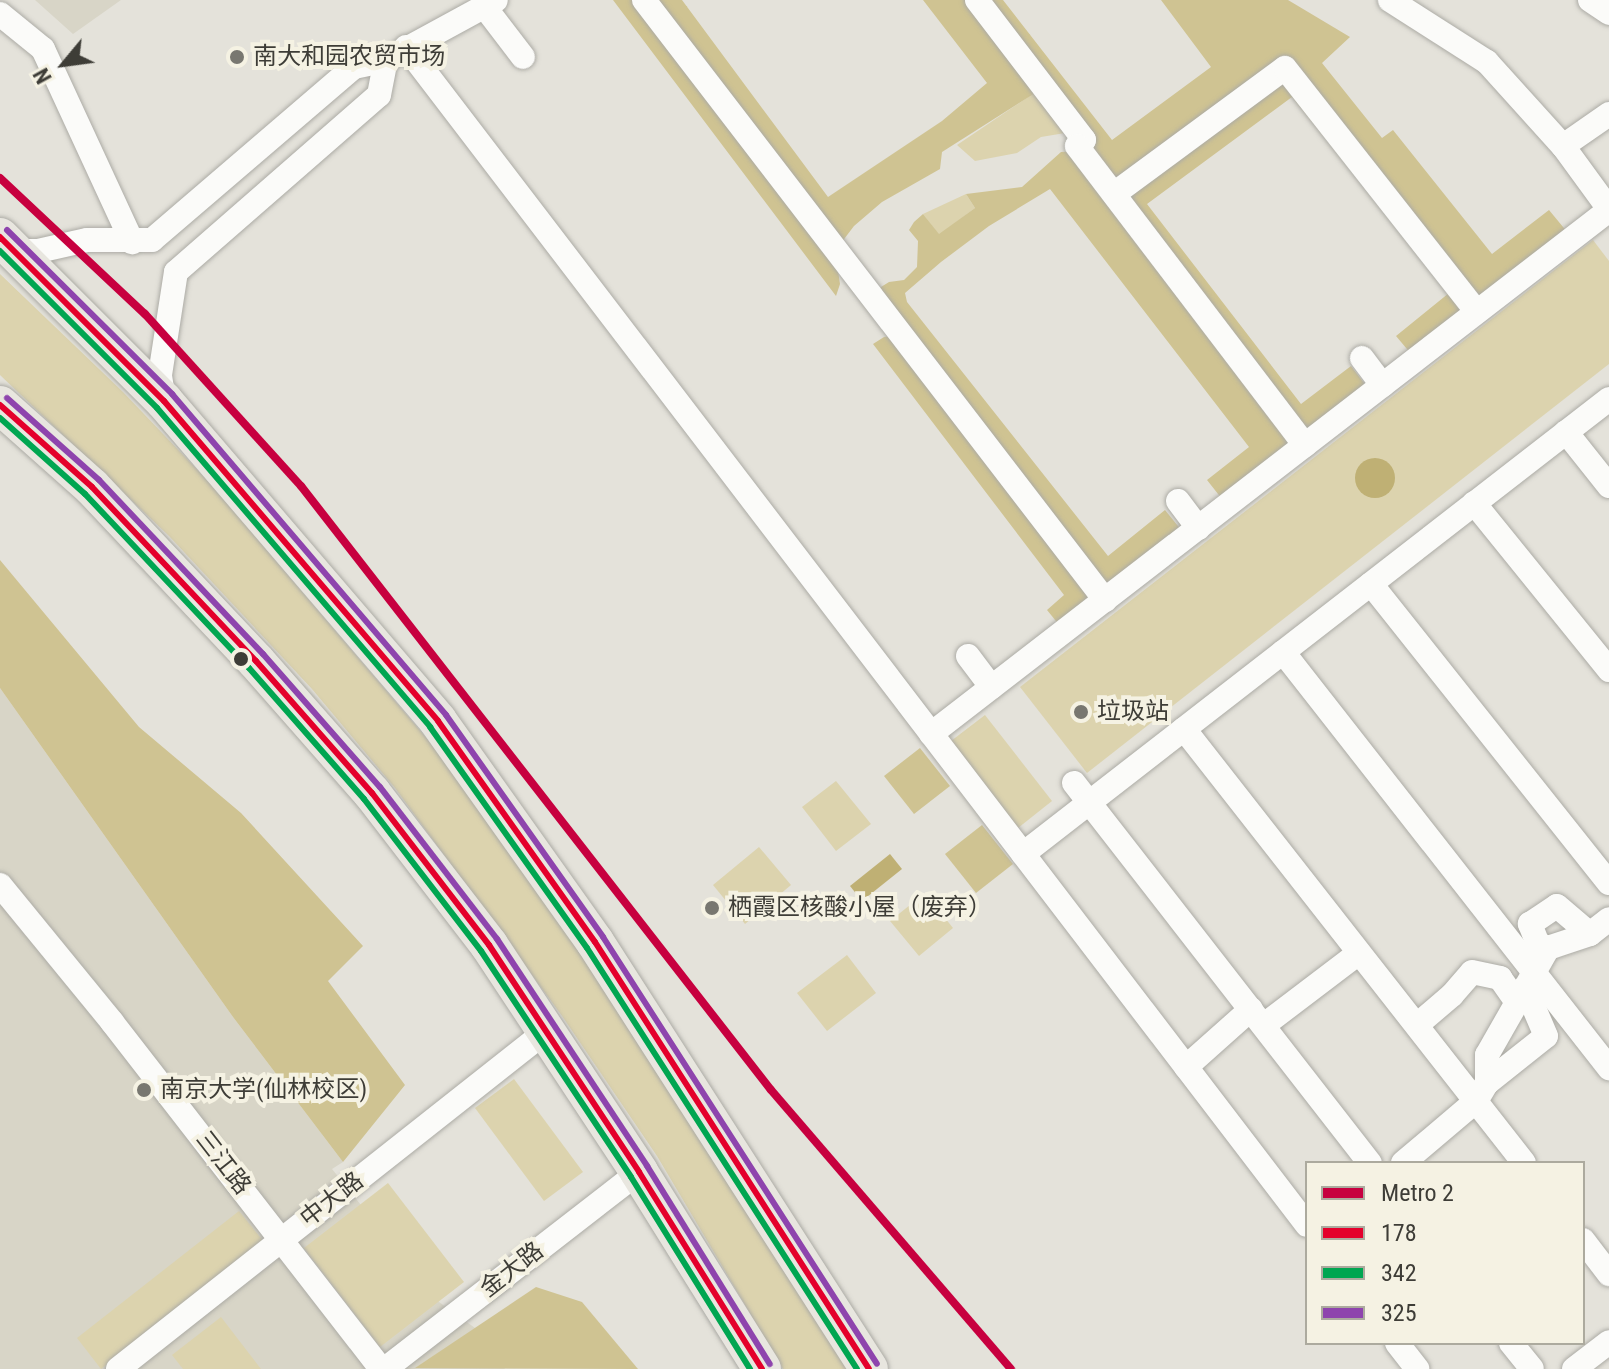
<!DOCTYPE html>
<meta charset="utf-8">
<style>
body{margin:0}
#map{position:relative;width:1609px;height:1369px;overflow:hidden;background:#e4e2da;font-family:"Roboto Condensed","Noto Sans SC",sans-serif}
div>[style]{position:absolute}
.built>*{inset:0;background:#d8d5c7}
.green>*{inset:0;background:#dcd3ae}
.forest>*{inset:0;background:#cfc392}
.water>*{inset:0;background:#bfb074}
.round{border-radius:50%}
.roads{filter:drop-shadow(0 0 2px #acaba5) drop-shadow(0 0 2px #acaba5)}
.street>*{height:24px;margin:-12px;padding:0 12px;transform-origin:12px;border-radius:12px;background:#fbfbf9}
.primary>*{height:38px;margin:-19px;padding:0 19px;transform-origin:19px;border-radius:19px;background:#e8e6df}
.bus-1>*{height:6px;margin:-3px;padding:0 3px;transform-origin:3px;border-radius:3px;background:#e4002b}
.bus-2>*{height:6px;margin:-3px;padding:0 3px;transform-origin:3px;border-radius:3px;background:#00a651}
.bus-3>*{height:6px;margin:-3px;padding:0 3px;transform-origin:3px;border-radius:3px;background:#8e44ad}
.metro-1>*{height:8px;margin:-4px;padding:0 4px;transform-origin:4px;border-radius:4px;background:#c7003f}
.dots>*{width:22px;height:22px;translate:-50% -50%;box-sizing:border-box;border:4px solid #f5f2e3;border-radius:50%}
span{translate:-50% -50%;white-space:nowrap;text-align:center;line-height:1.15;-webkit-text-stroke:8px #f5f2e3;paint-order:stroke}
.poi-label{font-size:24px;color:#3e3d37}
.left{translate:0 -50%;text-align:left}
.street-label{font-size:24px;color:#3e3d37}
.legend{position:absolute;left:1305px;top:1161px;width:280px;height:184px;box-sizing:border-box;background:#f5f2e3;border:2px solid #acaa9e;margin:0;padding:10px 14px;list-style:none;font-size:24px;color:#3e3d37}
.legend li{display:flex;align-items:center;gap:16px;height:40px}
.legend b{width:40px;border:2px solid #acaa9e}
.north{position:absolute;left:24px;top:24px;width:80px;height:80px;-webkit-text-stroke:6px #f5f2e3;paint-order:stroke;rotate:241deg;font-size:22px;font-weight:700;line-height:32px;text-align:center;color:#3e3d37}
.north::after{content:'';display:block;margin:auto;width:28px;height:36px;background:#3e3d37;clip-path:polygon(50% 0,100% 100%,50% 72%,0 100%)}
</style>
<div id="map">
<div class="built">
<div style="clip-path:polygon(35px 0,121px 0,73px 34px)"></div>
<div style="clip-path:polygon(0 688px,233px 1017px,343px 1162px,332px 1169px,439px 1302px,475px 1328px,505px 1369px,0 1369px)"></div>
</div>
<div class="green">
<div style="clip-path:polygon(1043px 87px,1077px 131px,1041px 137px,1017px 153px,975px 161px,957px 145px)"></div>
<div style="clip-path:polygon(966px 194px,975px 208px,939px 235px,923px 214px)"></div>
<div style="clip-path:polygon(1593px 240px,1609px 261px,1609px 364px,1087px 773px,1020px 687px)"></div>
<div style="clip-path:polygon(0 274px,123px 392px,208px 481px,428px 740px,578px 940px,849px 1369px,783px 1369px,657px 1156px,562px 1016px,395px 788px,312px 689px,169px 536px,0 375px)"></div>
<div style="clip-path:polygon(985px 715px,1052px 801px,1018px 828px,951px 741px)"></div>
<div style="clip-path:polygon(836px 781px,871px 824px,836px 851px,802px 807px)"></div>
<div style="clip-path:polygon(759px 847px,791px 885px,745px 924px,713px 885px)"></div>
<div style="clip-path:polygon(925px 893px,953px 928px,919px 956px,890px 921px)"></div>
<div style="clip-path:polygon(847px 955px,876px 993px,827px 1031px,797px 993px)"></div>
<div style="clip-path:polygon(514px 1079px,583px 1172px,544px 1201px,475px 1108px)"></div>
<div style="clip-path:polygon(388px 1183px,464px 1282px,380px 1347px,304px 1248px)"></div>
<div style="clip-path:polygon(239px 1211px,264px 1242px,101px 1369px,77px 1338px)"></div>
<div style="clip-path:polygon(221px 1317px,261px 1369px,183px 1369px,172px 1355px)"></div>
</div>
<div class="forest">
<div style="clip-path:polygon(evenodd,613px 0,682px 0,828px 197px,942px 121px,987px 83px,923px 0,1003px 0,1112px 140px,1211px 67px,1161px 0,1288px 0,1350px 37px,1322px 63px,1382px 138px,1393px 130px,1492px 254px,1549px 210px,1568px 233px,1412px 355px,1396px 336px,1449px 293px,1292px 97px,1147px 204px,1301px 404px,1351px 366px,1367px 387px,1222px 499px,1207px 480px,1249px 447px,1050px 189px,989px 226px,941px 262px,905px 293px,907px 302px,1108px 556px,1165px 510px,1182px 531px,1060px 626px,1047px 610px,1064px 595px,873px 344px,884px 337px,900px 335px,877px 305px,881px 287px,889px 282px,904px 280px,917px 267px,918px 241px,909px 230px,914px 222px,923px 214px,939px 234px,975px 208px,966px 194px,1022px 187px,1061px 152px,1080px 151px,1043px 88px,942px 152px,940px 169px,882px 202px,854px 226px,835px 251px,840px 284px,836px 296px,613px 0,1288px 56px,1305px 75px,1234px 96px,1288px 56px)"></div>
<div style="clip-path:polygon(0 560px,139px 727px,241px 813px,363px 946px,328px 981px,405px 1085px,343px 1162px,233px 1017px,0 688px)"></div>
<div style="clip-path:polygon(920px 748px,950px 786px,914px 814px,884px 776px)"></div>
<div style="clip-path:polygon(982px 825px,1013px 864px,976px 893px,945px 854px)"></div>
<div style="clip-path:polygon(536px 1287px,582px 1302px,638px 1369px,415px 1368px)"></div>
</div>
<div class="water">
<div class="round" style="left:1355px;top:458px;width:40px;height:40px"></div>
<div style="clip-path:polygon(890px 854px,902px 869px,862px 901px,850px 886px)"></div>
</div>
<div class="roads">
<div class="street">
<div style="left:644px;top:0;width:757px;rotate:52.46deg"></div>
<div style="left:977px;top:0;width:176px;rotate:52.6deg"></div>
<div style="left:1084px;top:140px;width:9px;rotate:139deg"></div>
<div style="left:1077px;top:146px;width:376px;rotate:52.7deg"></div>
<div style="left:1390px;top:0;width:115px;rotate:32.6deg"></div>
<div style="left:1487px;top:62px;width:113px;rotate:47.9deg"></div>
<div style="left:1563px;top:146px;width:78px;rotate:53.9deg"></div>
<div style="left:1590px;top:0;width:23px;rotate:34deg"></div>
<div style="left:484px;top:6px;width:64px;rotate:52.6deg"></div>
<div style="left:0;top:14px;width:55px;rotate:39.1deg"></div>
<div style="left:43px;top:49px;width:213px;rotate:65.2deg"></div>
<div style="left:406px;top:47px;width:1483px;rotate:52.59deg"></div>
<div style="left:1563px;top:146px;width:56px;rotate:-34.8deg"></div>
<div style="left:1114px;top:194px;width:212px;rotate:-36.4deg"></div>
<div style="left:1285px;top:68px;width:310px;rotate:51.8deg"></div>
<div style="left:17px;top:251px;width:21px"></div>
<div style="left:38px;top:251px;width:50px;rotate:-12.7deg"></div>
<div style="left:87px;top:240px;width:65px"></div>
<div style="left:152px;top:240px;width:266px;rotate:-40.6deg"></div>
<div style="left:354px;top:67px;width:33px;rotate:-12deg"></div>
<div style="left:386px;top:60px;width:125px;rotate:-28.6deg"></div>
<div style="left:1362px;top:358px;width:34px;rotate:53deg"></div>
<div style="left:164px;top:401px;width:26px;rotate:-99deg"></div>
<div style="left:160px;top:375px;width:104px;rotate:-81.2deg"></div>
<div style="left:176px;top:272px;width:269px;rotate:-41.1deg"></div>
<div style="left:379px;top:95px;width:36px;rotate:-79deg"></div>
<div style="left:1566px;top:432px;width:69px;rotate:51.5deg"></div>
<div style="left:1178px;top:501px;width:34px;rotate:53deg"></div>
<div style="left:1474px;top:503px;width:215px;rotate:51deg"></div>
<div style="left:1371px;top:584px;width:382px;rotate:51.5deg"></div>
<div style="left:1283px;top:652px;width:529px;rotate:51.92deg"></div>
<div style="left:968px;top:656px;width:39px;rotate:53deg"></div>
<div style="left:1184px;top:729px;width:551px;rotate:51.92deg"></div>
<div style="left:931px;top:734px;width:857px;rotate:-37.7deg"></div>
<div style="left:1074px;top:783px;width:482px;rotate:52.1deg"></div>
<div style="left:1023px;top:854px;width:742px;rotate:-37.83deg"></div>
<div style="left:0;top:885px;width:177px;rotate:50.7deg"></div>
<div style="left:112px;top:1022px;width:439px;rotate:52.2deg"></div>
<div style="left:1548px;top:948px;width:11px;rotate:-158deg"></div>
<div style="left:1538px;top:944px;width:22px;rotate:-112deg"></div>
<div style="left:1530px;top:924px;width:32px;rotate:-34deg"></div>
<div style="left:1557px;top:906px;width:43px;rotate:40.3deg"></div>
<div style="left:1264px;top:1025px;width:119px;rotate:-37.2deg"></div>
<div style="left:1417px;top:1025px;width:46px;rotate:-40.6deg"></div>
<div style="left:1452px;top:995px;width:30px;rotate:-49deg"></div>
<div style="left:1472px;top:972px;width:29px;rotate:12deg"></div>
<div style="left:1500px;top:978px;width:29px;rotate:55deg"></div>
<div style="left:1186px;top:1067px;width:87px;rotate:-41.7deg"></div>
<div style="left:1487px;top:1083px;width:75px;rotate:-38.5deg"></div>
<div style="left:1546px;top:1036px;width:53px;rotate:-113.2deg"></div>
<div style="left:1403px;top:1163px;width:96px;rotate:-40.3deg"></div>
<div style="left:1476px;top:1101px;width:21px;rotate:-59deg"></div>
<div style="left:1487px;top:1083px;width:28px;rotate:-90deg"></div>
<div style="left:1487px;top:1055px;width:123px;rotate:-60.3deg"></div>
<div style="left:1548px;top:948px;width:44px;rotate:-18.4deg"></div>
<div style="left:1590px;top:934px;width:24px;rotate:-38deg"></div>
<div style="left:1583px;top:1240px;width:43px;rotate:52.6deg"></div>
<div style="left:1397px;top:1343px;width:33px;rotate:52deg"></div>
<div style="left:1511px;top:1343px;width:33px;rotate:51deg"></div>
<div style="left:118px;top:1369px;width:544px;rotate:-38.28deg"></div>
<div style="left:385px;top:1369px;width:321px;rotate:-37.8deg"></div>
<div style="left:1574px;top:1369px;width:44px;rotate:-37.6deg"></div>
</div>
<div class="primary">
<div style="left:0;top:237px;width:232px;rotate:45deg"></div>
<div style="left:164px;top:401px;width:421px;rotate:49.4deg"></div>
<div style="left:438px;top:721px;width:271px;rotate:54.6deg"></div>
<div style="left:595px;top:942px;width:507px;rotate:57.31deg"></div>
<div style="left:0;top:405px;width:123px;rotate:41.7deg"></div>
<div style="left:92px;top:487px;width:239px;rotate:46.7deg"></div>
<div style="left:256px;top:661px;width:176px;rotate:48.7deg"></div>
<div style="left:372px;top:793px;width:192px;rotate:52.4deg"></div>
<div style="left:489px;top:945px;width:272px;rotate:56.5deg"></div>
<div style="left:639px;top:1172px;width:232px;rotate:58deg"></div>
</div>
</div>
<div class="bus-1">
<div style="left:0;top:237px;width:232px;rotate:45deg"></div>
<div style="left:164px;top:401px;width:421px;rotate:49.4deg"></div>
<div style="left:438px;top:721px;width:271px;rotate:54.6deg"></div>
<div style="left:595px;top:942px;width:507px;rotate:57.31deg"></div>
<div style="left:0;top:405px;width:123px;rotate:41.7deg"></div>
<div style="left:92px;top:487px;width:239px;rotate:46.7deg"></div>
<div style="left:256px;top:661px;width:176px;rotate:48.7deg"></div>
<div style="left:372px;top:793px;width:192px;rotate:52.4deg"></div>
<div style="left:489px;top:945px;width:272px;rotate:56.5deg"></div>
<div style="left:639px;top:1172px;width:232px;rotate:58deg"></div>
</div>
<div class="bus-2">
<div style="left:0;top:251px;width:222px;rotate:45deg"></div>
<div style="left:157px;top:408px;width:420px;rotate:49.4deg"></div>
<div style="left:430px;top:727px;width:271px;rotate:54.6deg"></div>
<div style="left:587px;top:948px;width:500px;rotate:57.33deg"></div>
<div style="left:0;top:418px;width:114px;rotate:41.8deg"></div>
<div style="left:85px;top:494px;width:239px;rotate:46.7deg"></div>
<div style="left:249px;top:668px;width:174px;rotate:48.7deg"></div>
<div style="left:364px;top:799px;width:192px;rotate:52.4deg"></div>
<div style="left:481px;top:951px;width:271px;rotate:56.4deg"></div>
<div style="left:631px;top:1177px;width:226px;rotate:58.2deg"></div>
</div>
<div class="bus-3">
<div style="left:7px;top:230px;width:233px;rotate:44.8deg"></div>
<div style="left:172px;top:394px;width:422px;rotate:49.5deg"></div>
<div style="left:446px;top:715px;width:272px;rotate:54.7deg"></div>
<div style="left:603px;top:937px;width:507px;rotate:57.31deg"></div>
<div style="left:7px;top:398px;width:123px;rotate:41.7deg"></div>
<div style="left:99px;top:480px;width:239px;rotate:46.7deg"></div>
<div style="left:263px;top:654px;width:177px;rotate:48.7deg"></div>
<div style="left:380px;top:787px;width:192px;rotate:52.4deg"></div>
<div style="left:497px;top:939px;width:272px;rotate:56.5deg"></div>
<div style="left:647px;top:1166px;width:233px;rotate:58.2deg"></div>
</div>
<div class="metro-1">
<div style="left:0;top:178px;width:199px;rotate:43.2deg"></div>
<div style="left:145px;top:314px;width:232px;rotate:47.8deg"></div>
<div style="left:301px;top:486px;width:765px;rotate:52.11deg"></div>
<div style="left:771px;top:1090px;width:368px;rotate:49.3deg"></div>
</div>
<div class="dots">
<div style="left:237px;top:57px;background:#787770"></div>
<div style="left:241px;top:659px;background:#3e3d37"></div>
<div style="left:1081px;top:712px;background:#787770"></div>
<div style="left:712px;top:908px;background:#787770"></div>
<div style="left:144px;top:1090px;background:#787770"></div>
</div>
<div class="poi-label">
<span class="left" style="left:253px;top:57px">南大和园农贸市场</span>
<span class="left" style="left:1097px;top:712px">垃圾站</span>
<span class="left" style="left:728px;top:908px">栖霞区核酸小屋（废弃）</span>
<span class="left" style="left:160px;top:1090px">南京大学(仙林校区)</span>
</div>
<div class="street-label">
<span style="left:223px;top:1163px;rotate:52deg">三江路</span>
<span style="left:332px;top:1200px;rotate:-38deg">中大路</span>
<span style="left:512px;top:1270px;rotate:-38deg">金大路</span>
</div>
<ul class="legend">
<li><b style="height:10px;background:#c7003f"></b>Metro 2</li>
<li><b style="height:10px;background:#e4002b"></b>178</li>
<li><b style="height:10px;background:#00a651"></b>342</li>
<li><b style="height:10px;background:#8e44ad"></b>325</li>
</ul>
<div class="north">N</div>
</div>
